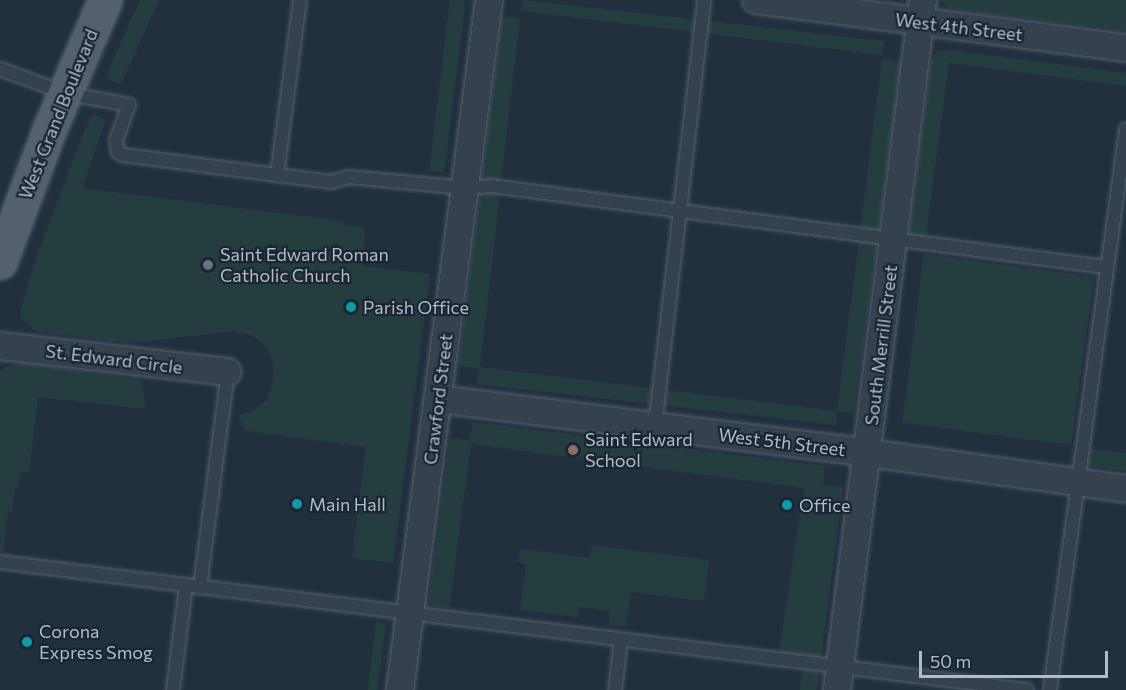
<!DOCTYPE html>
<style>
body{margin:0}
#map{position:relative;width:1126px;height:690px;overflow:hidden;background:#22303e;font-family:Commissioner,sans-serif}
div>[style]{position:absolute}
.green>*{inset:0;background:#243e3f}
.roads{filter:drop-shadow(0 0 2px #545f6c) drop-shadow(0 0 2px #545f6c)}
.service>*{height:12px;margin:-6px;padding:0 6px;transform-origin:6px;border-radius:6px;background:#36414e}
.minor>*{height:26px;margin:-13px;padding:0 13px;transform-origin:13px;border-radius:13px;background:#36414e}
.primary>*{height:33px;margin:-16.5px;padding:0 16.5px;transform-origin:16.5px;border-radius:16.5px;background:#54606e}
.dots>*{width:16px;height:16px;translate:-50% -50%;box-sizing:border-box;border:3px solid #1b2633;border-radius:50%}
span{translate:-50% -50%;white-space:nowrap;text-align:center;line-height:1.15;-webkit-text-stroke:4.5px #1b2633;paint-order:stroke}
.street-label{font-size:18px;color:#b1bcc9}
.poi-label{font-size:18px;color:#b1bcc9}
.left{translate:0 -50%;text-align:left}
.scale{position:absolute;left:919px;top:651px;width:189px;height:27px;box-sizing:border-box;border:3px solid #b1bcc9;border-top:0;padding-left:8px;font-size:18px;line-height:21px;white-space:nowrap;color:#b1bcc9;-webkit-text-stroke:4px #1b2633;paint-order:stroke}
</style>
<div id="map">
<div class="green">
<div style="clip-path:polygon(140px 0,159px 0,122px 82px,119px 84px,109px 80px,107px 73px)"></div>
<div style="clip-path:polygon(450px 0,464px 0,465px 6px,445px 167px,443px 172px,429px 171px)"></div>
<div style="clip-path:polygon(523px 0,884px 41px,882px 55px,521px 11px)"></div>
<div style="clip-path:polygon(940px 0,1126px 0,1126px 31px,951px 10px)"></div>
<div style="clip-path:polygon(502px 17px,520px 18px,480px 367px,837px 411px,882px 59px,902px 61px,854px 413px,837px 411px,836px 425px,476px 384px,479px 368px,458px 366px)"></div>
<div style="clip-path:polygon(949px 50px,1126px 73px,1126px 86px,949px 63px,925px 243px,908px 240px,931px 59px,938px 51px)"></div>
<div style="clip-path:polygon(94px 114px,106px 120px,82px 188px,343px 221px,343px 225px,365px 228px,363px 266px,430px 274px,393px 563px,352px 558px,366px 447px,246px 431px,238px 415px,251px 412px,267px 400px,273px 383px,274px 366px,269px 352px,260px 341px,248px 334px,234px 331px,141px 342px,109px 341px,41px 332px,32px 329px,21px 318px,20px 312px,35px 261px,83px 134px,91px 116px)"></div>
<div style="clip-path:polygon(924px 254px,1094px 277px,1071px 445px,902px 423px)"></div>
<div style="clip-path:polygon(21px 363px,141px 380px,146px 409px,38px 397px,29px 473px,20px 472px,18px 488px,15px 487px,12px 512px,8px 512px,3px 552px,0 551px,0 372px,6px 367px)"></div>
<div style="clip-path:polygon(473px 422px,825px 466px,823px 485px,843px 487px,817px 690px,800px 690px,803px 662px,778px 659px,804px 488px,471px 444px,449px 608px,428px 605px,450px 438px,469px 440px)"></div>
<div style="clip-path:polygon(1083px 448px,1126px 453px,1126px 471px,1081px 465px)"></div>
<div style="clip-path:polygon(592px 545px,709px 560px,704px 601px,631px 592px,626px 627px,609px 625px,610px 611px,579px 607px,578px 617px,520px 610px,526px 564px,518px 562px,520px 549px,590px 558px)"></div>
<div style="clip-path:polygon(376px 622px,386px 623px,377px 690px,368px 690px)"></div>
</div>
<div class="roads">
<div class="service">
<div style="left:0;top:69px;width:69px;rotate:20.3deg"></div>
<div style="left:65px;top:93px;width:65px;rotate:10.6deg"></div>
<div style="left:129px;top:105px;width:37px;rotate:110deg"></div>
<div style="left:116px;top:140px;width:12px;rotate:81deg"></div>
<div style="left:118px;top:152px;width:6px;rotate:31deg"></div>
<div style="left:123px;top:155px;width:210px;rotate:7.4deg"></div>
<div style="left:331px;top:182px;width:19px;rotate:-16deg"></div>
<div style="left:349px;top:177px;width:117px;rotate:5.4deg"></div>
<div style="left:465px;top:188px;width:27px;rotate:-4deg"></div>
<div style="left:492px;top:186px;width:619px;rotate:7.52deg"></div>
<div style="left:277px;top:175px;width:177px;rotate:-82.5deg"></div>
<div style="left:655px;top:426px;width:429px;rotate:-83.4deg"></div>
<div style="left:0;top:562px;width:1035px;rotate:7.1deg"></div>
<div style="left:200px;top:587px;width:217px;rotate:-82.6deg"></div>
<div style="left:173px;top:690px;width:106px;rotate:-82.9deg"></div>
<div style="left:615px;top:690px;width:50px;rotate:-83.2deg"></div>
<div style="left:1050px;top:690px;width:566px;rotate:-82.28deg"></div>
</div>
<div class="minor">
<div style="left:756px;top:0;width:373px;rotate:7.4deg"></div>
<div style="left:0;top:346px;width:229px;rotate:6.5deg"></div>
<div style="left:438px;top:399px;width:404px;rotate:7.1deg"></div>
<div style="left:839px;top:449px;width:290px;rotate:7.9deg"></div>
<div style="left:400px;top:690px;width:696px;rotate:-82.65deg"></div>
<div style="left:837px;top:690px;width:695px;rotate:-82.9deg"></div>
</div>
<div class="primary">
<div style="left:0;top:262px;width:141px;rotate:-69.6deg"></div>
<div style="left:49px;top:130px;width:142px;rotate:-66.7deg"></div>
</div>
</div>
<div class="dots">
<div style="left:208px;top:265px;background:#6b7280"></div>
<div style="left:351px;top:307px;background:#0f9aa8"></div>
<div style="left:573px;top:450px;background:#8d6e63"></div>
<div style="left:297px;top:504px;background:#0f9aa8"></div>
<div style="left:787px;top:505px;background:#0f9aa8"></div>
<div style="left:27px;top:642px;background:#0f9aa8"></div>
</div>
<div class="street-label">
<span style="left:959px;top:27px;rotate:7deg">West 4th Street</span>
<span style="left:58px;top:114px;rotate:-68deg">West Grand Boulevard</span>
<span style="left:881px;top:345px;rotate:-83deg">South Merrill Street</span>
<span style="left:114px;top:359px;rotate:7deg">St. Edward Circle</span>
<span style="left:438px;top:399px;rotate:-83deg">Crawford Street</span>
<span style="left:782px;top:442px;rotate:7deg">West 5th Street</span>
</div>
<div class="poi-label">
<span class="left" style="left:220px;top:265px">Saint Edward Roman<br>Catholic Church</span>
<span class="left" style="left:363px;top:307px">Parish Office</span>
<span class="left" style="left:585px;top:450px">Saint Edward<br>School</span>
<span class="left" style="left:309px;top:504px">Main Hall</span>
<span class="left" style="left:799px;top:505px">Office</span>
<span class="left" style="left:39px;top:642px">Corona<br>Express Smog</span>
</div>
<div class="scale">50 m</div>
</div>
